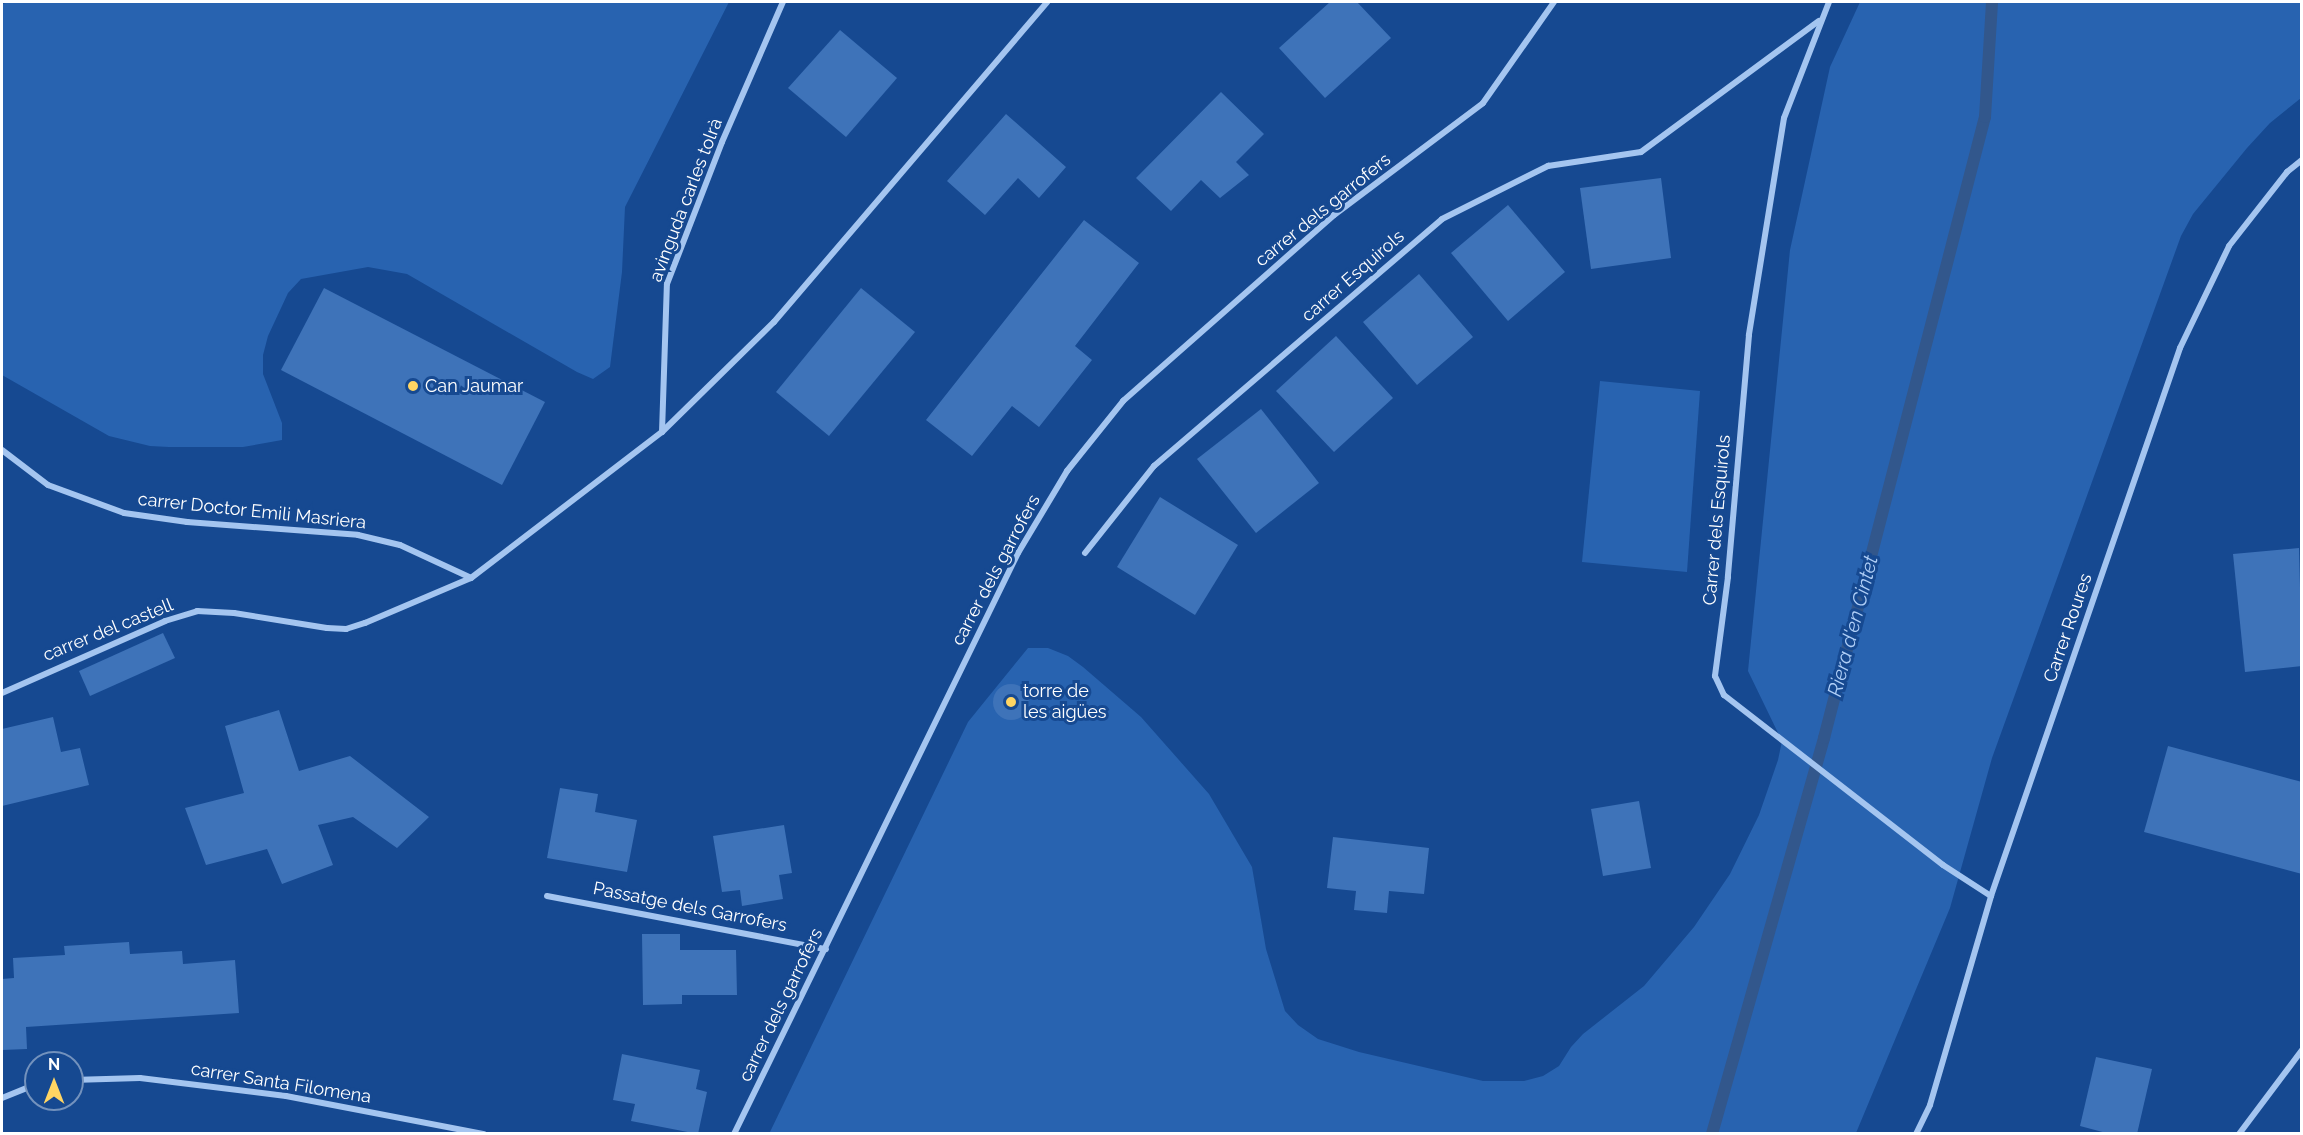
<!DOCTYPE html>
<meta charset="utf-8">
<style>
body{margin:0}
#map{position:relative;width:2303px;height:1135px;overflow:hidden;background:#164991;font-family:Raleway,sans-serif}
div>[style]{position:absolute}
.green>*{inset:0;background:#2863b0}
.stream>*{height:12px;margin:-6px;padding:0 6px;transform-origin:6px;border-radius:6px;background:#32578c}
.building>*{inset:0;background:#3e73b9}
.round{border-radius:50%}
.minor>*{height:6px;margin:-3px;padding:0 3px;transform-origin:3px;border-radius:3px;background:#a4c5f0}
.dots>*{width:16px;height:16px;translate:-50% -50%;box-sizing:border-box;border:3px solid #164991;border-radius:50%}
span{translate:-50% -50%;white-space:nowrap;text-align:center;line-height:1.15;-webkit-text-stroke:6px #164991;paint-order:stroke}
.street-label{font-size:18px;color:#fff}
.poi-label{font-size:18px;color:#fff}
.left{translate:0 -50%;text-align:left}
.water-label{font-size:20px;color:#b0cff7;font-style:italic}
.frame{position:absolute;inset:0;border:3px solid #fff;pointer-events:none}
.north{position:absolute;left:24px;top:1051px;width:60px;height:60px;box-sizing:border-box;background:#164991;border:2px solid #7392bd;border-radius:50%;rotate:0deg;font-size:16px;font-weight:700;line-height:24px;text-align:center;color:#fff}
.north::after{content:'';display:block;margin:auto;width:21px;height:27px;background:#ffd563;clip-path:polygon(50% 0,100% 100%,50% 72%,0 100%)}
</style>
<div id="map">
<div class="green">
<div style="clip-path:polygon(9px 2px,729px 2px,625px 207px,622px 272px,610px 367px,593px 379px,577px 372px,407px 274px,368px 267px,301px 279px,288px 293px,268px 336px,263px 355px,263px 374px,282px 423px,282px 440px,243px 447px,169px 447px,150px 446px,109px 436px,2px 375px,2px 4px)"></div>
<div style="clip-path:polygon(1860px 2px,2301px 2px,2301px 98px,2270px 123px,2247px 148px,2193px 214px,2181px 236px,1992px 758px,1950px 908px,1856px 1133px,769px 1134px,968px 722px,1028px 648px,1048px 648px,1068px 656px,1083px 667px,1141px 717px,1209px 794px,1252px 867px,1266px 949px,1285px 1011px,1298px 1025px,1318px 1039px,1359px 1052px,1483px 1081px,1524px 1081px,1543px 1076px,1559px 1066px,1571px 1047px,1583px 1034px,1644px 986px,1694px 927px,1730px 874px,1759px 815px,1778px 760px,1782px 741px,1748px 671px,1790px 250px,1830px 67px)"></div>
<div style="clip-path:polygon(1600px 381px,1700px 391px,1687px 572px,1582px 562px)"></div>
</div>
<div class="stream">
<div style="left:1712px;top:1134px;width:412px;rotate:-74.2deg"></div>
<div style="left:1824px;top:738px;width:642px;rotate:-75.47deg"></div>
<div style="left:1985px;top:117px;width:115px;rotate:-86.5deg"></div>
</div>
<div class="building">
<div style="clip-path:polygon(1330px 2px,1357px 2px,1391px 38px,1325px 98px,1279px 48px)"></div>
<div style="clip-path:polygon(840px 30px,897px 78px,846px 137px,788px 88px)"></div>
<div style="clip-path:polygon(1221px 92px,1264px 134px,1236px 162px,1249px 175px,1220px 198px,1201px 180px,1171px 211px,1136px 178px)"></div>
<div style="clip-path:polygon(1006px 114px,1066px 167px,1039px 198px,1018px 178px,985px 215px,947px 181px)"></div>
<div style="clip-path:polygon(1661px 178px,1671px 258px,1591px 269px,1580px 188px)"></div>
<div style="clip-path:polygon(1508px 205px,1565px 272px,1508px 321px,1451px 253px)"></div>
<div style="clip-path:polygon(1084px 220px,1139px 263px,1075px 346px,1092px 360px,1039px 427px,1012px 406px,972px 456px,926px 420px)"></div>
<div style="clip-path:polygon(1419px 274px,1473px 337px,1417px 385px,1363px 322px)"></div>
<div style="clip-path:polygon(324px 288px,545px 402px,502px 485px,281px 370px)"></div>
<div style="clip-path:polygon(861px 288px,915px 332px,829px 436px,776px 392px)"></div>
<div style="clip-path:polygon(1336px 336px,1393px 398px,1334px 452px,1276px 391px)"></div>
<div style="clip-path:polygon(1261px 409px,1319px 483px,1256px 533px,1197px 459px)"></div>
<div style="clip-path:polygon(1160px 497px,1238px 545px,1195px 615px,1117px 567px)"></div>
<div style="clip-path:polygon(2299px 548px,2302px 666px,2245px 672px,2233px 554px)"></div>
<div style="clip-path:polygon(163px 633px,175px 658px,90px 696px,79px 671px)"></div>
<div class="round" style="left:993px;top:684px;width:36px;height:36px"></div>
<div style="clip-path:polygon(279px 710px,299px 771px,350px 756px,429px 817px,397px 848px,353px 817px,318px 825px,333px 865px,282px 884px,267px 849px,206px 865px,185px 808px,244px 793px,225px 726px)"></div>
<div style="clip-path:polygon(53px 717px,61px 752px,80px 748px,89px 785px,2px 806px,2px 729px)"></div>
<div style="clip-path:polygon(2168px 746px,2302px 782px,2302px 874px,2144px 832px)"></div>
<div style="clip-path:polygon(560px 788px,598px 794px,595px 812px,637px 820px,627px 872px,547px 858px)"></div>
<div style="clip-path:polygon(1639px 801px,1651px 868px,1603px 876px,1591px 809px)"></div>
<div style="clip-path:polygon(784px 825px,792px 873px,779px 875px,783px 899px,742px 906px,740px 890px,722px 892px,713px 836px)"></div>
<div style="clip-path:polygon(1333px 837px,1429px 848px,1424px 894px,1389px 891px,1387px 913px,1354px 910px,1356px 891px,1327px 888px)"></div>
<div style="clip-path:polygon(642px 934px,680px 934px,680px 950px,736px 950px,737px 995px,682px 995px,682px 1004px,643px 1005px)"></div>
<div style="clip-path:polygon(129px 942px,130px 954px,182px 951px,183px 964px,235px 960px,239px 1013px,26px 1027px,27px 1049px,2px 1050px,2px 979px,14px 978px,13px 958px,65px 955px,64px 946px)"></div>
<div style="clip-path:polygon(622px 1054px,700px 1070px,696px 1089px,707px 1092px,698px 1134px,631px 1121px,635px 1104px,613px 1100px)"></div>
<div style="clip-path:polygon(2096px 1057px,2152px 1069px,2137px 1134px,2110px 1134px,2080px 1126px)"></div>
</div>
<div class="minor">
<div style="left:1829px;top:2px;width:124px;rotate:111.2deg"></div>
<div style="left:1784px;top:118px;width:220px;rotate:99.2deg"></div>
<div style="left:1749px;top:335px;width:243px;rotate:95deg"></div>
<div style="left:1728px;top:577px;width:100px;rotate:97.5deg"></div>
<div style="left:1715px;top:676px;width:21px;rotate:65deg"></div>
<div style="left:1724px;top:695px;width:277px;rotate:37.8deg"></div>
<div style="left:1943px;top:865px;width:57px;rotate:32.9deg"></div>
<div style="left:662px;top:432px;width:157px;rotate:-44.5deg"></div>
<div style="left:774px;top:322px;width:421px;rotate:-49.5deg"></div>
<div style="left:2px;top:450px;width:58px;rotate:37.3deg"></div>
<div style="left:48px;top:485px;width:81px;rotate:20.2deg"></div>
<div style="left:124px;top:513px;width:64px;rotate:8.1deg"></div>
<div style="left:187px;top:522px;width:171px;rotate:4.3deg"></div>
<div style="left:358px;top:535px;width:43px;rotate:13.4deg"></div>
<div style="left:400px;top:545px;width:78px;rotate:24.9deg"></div>
<div style="left:1085px;top:553px;width:111px;rotate:-51.6deg"></div>
<div style="left:1154px;top:466px;width:379px;rotate:-40.6deg"></div>
<div style="left:1442px;top:219px;width:119px;rotate:-26.6deg"></div>
<div style="left:1548px;top:166px;width:94px;rotate:-8.6deg"></div>
<div style="left:1641px;top:152px;width:221px;rotate:-36.4deg"></div>
<div style="left:2px;top:693px;width:178px;rotate:-23.8deg"></div>
<div style="left:165px;top:621px;width:34px;rotate:-17deg"></div>
<div style="left:197px;top:611px;width:37px;rotate:3deg"></div>
<div style="left:234px;top:613px;width:94px;rotate:9.2deg"></div>
<div style="left:327px;top:628px;width:19px;rotate:3deg"></div>
<div style="left:346px;top:629px;width:20px;rotate:-18deg"></div>
<div style="left:365px;top:623px;width:115px;rotate:-23deg"></div>
<div style="left:471px;top:578px;width:240px;rotate:-37.4deg"></div>
<div style="left:662px;top:432px;width:148px;rotate:-88.1deg"></div>
<div style="left:667px;top:284px;width:152px;rotate:-68.8deg"></div>
<div style="left:722px;top:142px;width:153px;rotate:-66.5deg"></div>
<div style="left:547px;top:896px;width:284px;rotate:10.8deg"></div>
<div style="left:72px;top:1080px;width:68px;rotate:-1.7deg"></div>
<div style="left:140px;top:1078px;width:147px;rotate:7deg"></div>
<div style="left:286px;top:1096px;width:202px;rotate:10.9deg"></div>
<div style="left:2px;top:1098px;width:37px;rotate:-22deg"></div>
<div style="left:734px;top:1134px;width:647px;rotate:-63.95deg"></div>
<div style="left:1018px;top:553px;width:96px;rotate:-59.1deg"></div>
<div style="left:1067px;top:471px;width:90px;rotate:-51.3deg"></div>
<div style="left:1123px;top:401px;width:281px;rotate:-41.4deg"></div>
<div style="left:1334px;top:215px;width:186px;rotate:-36.9deg"></div>
<div style="left:1483px;top:103px;width:123px;rotate:-54.9deg"></div>
<div style="left:1916px;top:1134px;width:32px;rotate:-64deg"></div>
<div style="left:1930px;top:1105px;width:218px;rotate:-73.7deg"></div>
<div style="left:1991px;top:896px;width:580px;rotate:-70.97deg"></div>
<div style="left:2180px;top:348px;width:113px;rotate:-64.3deg"></div>
<div style="left:2229px;top:246px;width:94px;rotate:-51.9deg"></div>
<div style="left:2287px;top:172px;width:19px;rotate:-39deg"></div>
<div style="left:2239px;top:1134px;width:105px;rotate:-53.1deg"></div>
</div>
<div class="dots">
<div style="left:413px;top:386px;background:#ffd563"></div>
<div style="left:1011px;top:702px;background:#ffd563"></div>
</div>
<div class="street-label">
<span style="left:686px;top:200px;rotate:-69deg">avinguda carles tolrà</span>
<span style="left:1323px;top:210px;rotate:-39deg">carrer dels garrofers</span>
<span style="left:1353px;top:276px;rotate:-41deg">carrer Esquirols</span>
<span style="left:252px;top:511px;rotate:6deg">carrer Doctor Emili Masriera</span>
<span style="left:1717px;top:520px;rotate:-85deg">Carrer dels Esquirols</span>
<span style="left:996px;top:570px;rotate:-62deg">carrer dels garrofers</span>
<span style="left:2068px;top:628px;rotate:-71deg">Carrer Roures</span>
<span style="left:108px;top:630px;rotate:-22deg">carrer del castell</span>
<span style="left:690px;top:907px;rotate:11deg">Passatge dels Garrofers</span>
<span style="left:781px;top:1005px;rotate:-64deg">carrer dels garrofers</span>
<span style="left:281px;top:1083px;rotate:9deg">carrer Santa Filomena</span>
</div>
<div class="poi-label">
<span class="left" style="left:425px;top:386px">Can Jaumar</span>
<span class="left" style="left:1023px;top:702px">torre de<br>les aigües</span>
</div>
<div class="water-label">
<span style="left:1853px;top:626px;rotate:-75deg">Riera d'en Cintet</span>
</div>
<div class="frame"></div>
<div class="north">N</div>
</div>
